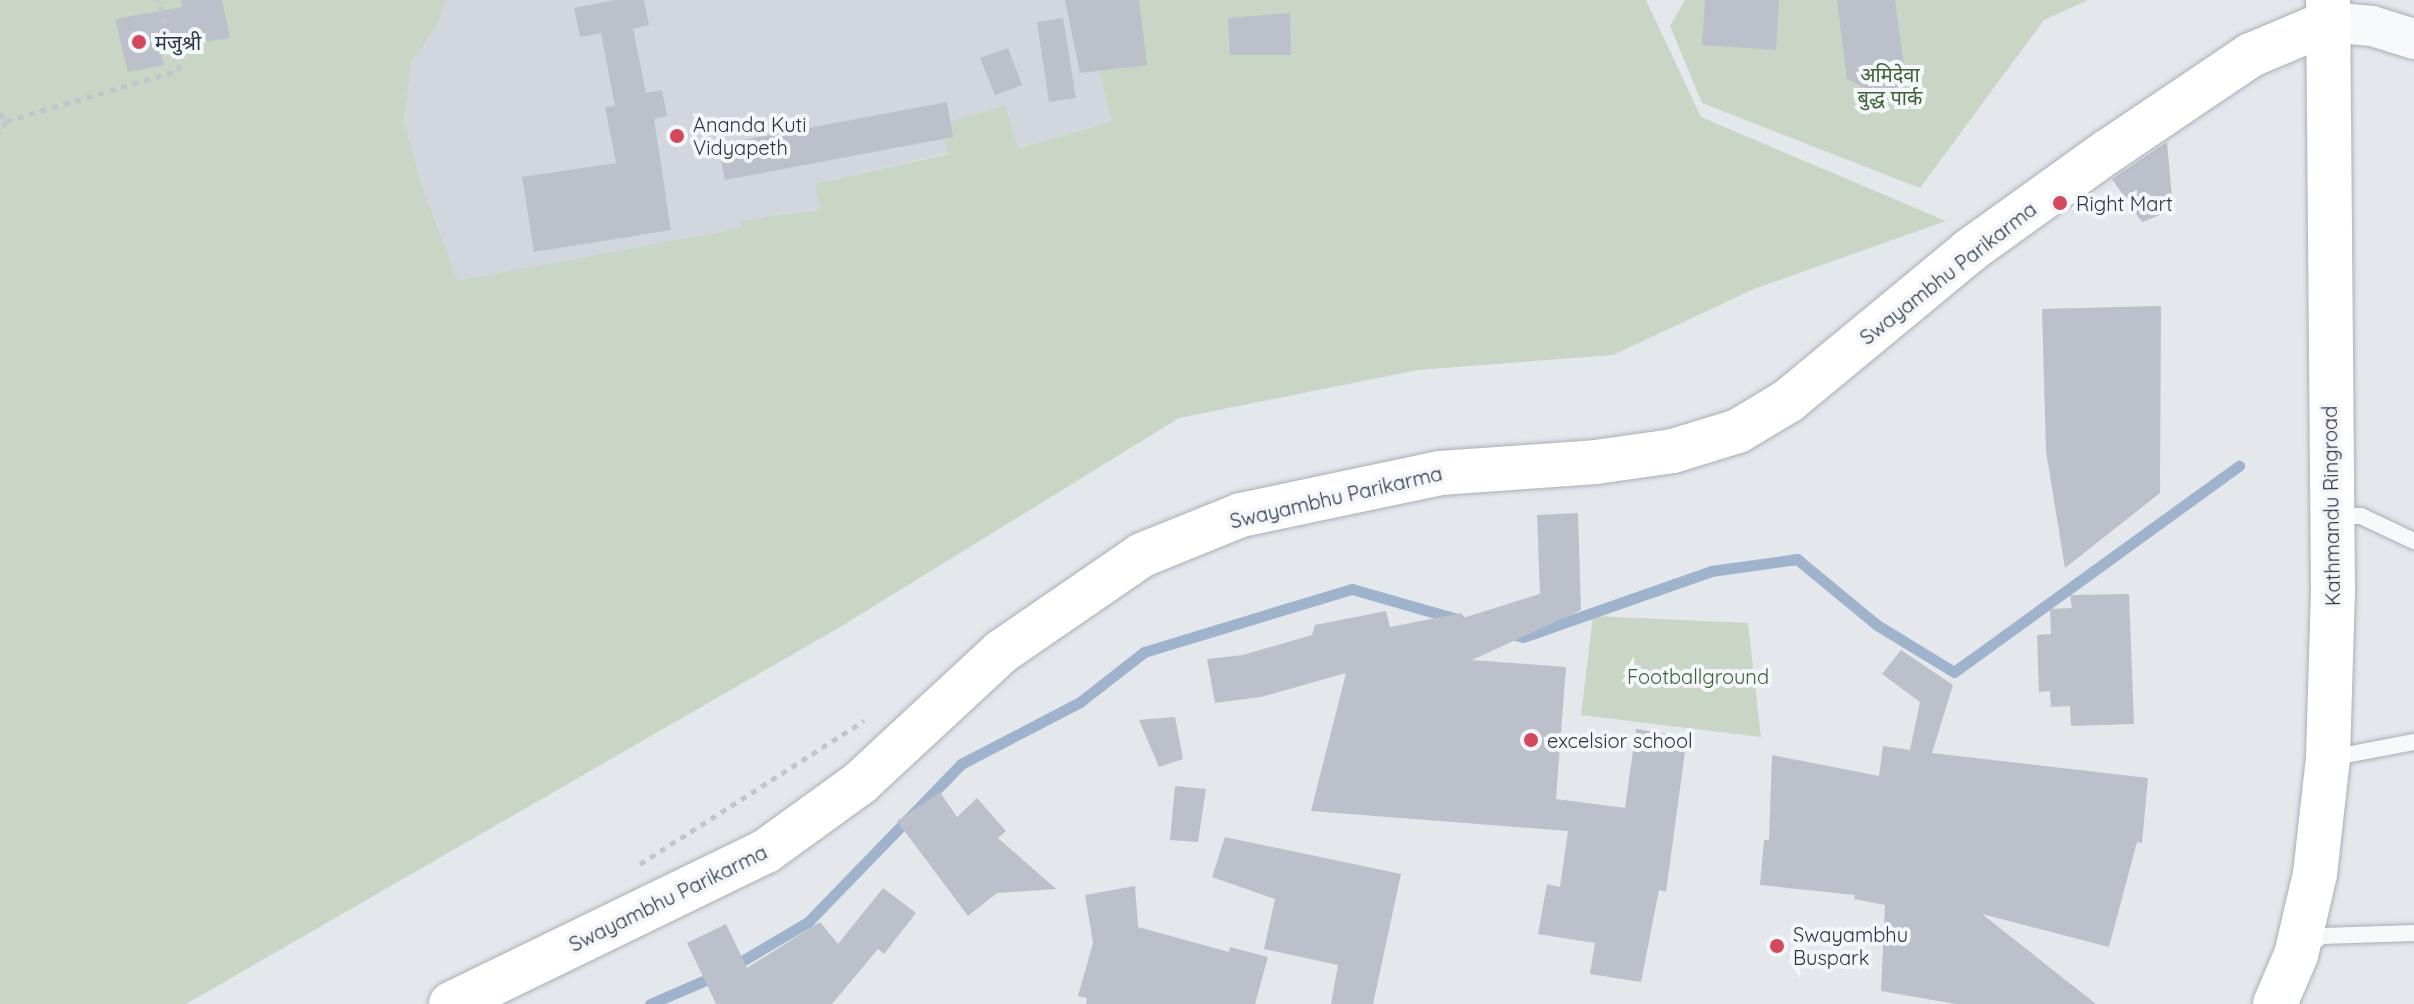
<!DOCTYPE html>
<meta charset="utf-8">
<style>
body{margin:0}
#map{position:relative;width:2414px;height:1004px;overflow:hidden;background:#e4e7ec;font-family:Quicksand,"Noto Sans Devanagari",sans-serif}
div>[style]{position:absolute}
.built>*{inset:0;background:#d2d6de}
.green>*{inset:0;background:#c9d6c5}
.stream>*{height:11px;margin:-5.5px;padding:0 5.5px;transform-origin:5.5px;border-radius:5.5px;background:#9fb4cc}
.building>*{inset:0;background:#bbc0ca}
.path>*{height:5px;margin-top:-2.5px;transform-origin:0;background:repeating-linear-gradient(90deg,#c2c5cb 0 6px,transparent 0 12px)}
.roads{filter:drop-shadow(0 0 2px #a9aeb7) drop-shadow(0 0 2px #a9aeb7)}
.service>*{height:16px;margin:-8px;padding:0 8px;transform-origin:8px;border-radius:8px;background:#f7f8fa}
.tertiary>*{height:40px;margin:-20px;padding:0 20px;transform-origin:20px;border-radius:20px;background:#f7f8fa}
.secondary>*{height:44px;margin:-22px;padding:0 22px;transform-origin:22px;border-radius:22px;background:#fff}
.trunk>*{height:44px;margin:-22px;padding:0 22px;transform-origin:22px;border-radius:22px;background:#fff}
.dots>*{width:22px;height:22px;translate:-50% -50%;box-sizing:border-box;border:4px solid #f4f6f9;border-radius:50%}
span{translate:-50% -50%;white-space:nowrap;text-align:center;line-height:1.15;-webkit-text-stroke:8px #f4f6f9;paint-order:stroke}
.poi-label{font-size:20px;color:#2b3445}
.left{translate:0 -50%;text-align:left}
.park-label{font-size:20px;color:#3f6138}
.street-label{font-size:20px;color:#2b3445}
</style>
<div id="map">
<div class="built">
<div style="clip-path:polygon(447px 0,1083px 0,1111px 122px,1017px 148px,1005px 106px,948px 153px,816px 184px,820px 210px,744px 220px,740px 228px,458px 282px,423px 189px,404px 120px,412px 60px,435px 29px)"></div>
</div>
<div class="green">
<div style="clip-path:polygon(0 0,447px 0,435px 29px,412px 60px,404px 120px,423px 189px,458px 281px,740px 228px,743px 220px,820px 210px,815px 184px,948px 154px,942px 124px,1005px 105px,1018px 148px,1111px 122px,1083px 0,1646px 0,1701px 117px,1946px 221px,1754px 289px,1613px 355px,1418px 370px,1179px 418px,840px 627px,186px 1004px,0 1004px)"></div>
<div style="clip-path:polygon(1685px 0,2088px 0,2044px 20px,1920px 188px,1702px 103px,1670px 26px)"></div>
<div style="clip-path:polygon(1593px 616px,1748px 623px,1761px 737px,1581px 715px)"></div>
</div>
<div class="stream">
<div style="left:1507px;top:633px;width:16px;rotate:14deg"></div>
<div style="left:1523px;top:637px;width:199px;rotate:-19.3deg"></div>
<div style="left:1711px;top:571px;width:87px;rotate:-7.9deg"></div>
<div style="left:1797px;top:559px;width:104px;rotate:39.5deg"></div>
<div style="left:1877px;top:625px;width:90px;rotate:31.4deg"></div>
<div style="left:1954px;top:672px;width:352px;rotate:-35.9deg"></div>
<div style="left:730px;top:968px;width:91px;rotate:-30.5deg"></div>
<div style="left:808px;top:922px;width:220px;rotate:-45.9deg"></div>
<div style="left:961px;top:764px;width:134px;rotate:-27.5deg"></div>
<div style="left:1080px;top:702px;width:81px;rotate:-38deg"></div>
<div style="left:1144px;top:652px;width:217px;rotate:-16.9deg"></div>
<div style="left:1352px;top:589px;width:112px;rotate:16deg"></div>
<div style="left:650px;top:1004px;width:71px;rotate:-23.3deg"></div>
</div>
<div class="building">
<div style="clip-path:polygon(181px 0,222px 0,230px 38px,160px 49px,164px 65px,128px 72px,115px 19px,182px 7px)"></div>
<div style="clip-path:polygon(615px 0,644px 0,649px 25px,633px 29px,646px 93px,662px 90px,667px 116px,654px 119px,671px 230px,534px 252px,522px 177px,616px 163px,605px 107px,615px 106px,601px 33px,580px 37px,574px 8px)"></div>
<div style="clip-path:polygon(1065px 0,1139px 0,1147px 65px,1080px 73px)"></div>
<div style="clip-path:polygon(1705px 0,1779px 0,1776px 50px,1702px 45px)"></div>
<div style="clip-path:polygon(1837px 0,1895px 0,1905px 74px,1888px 101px,1847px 79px)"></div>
<div style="clip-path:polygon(1290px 13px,1291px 55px,1230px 55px,1228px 18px)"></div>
<div style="clip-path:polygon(1063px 18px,1076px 98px,1049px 102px,1037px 22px)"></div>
<div style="clip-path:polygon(1008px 48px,1022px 85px,995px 95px,980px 58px)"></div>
<div style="clip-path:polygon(947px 102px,953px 137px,725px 180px,718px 145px)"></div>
<div style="clip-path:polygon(2167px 142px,2173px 210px,2142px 222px,2112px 179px)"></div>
<div style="clip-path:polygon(2161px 306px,2160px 493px,2065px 568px,2046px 451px,2042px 309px)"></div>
<div style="clip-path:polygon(1578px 513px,1581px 610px,1472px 660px,1566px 667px,1556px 799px,1625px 808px,1636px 729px,1687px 737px,1666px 892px,1659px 890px,1641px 982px,1590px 974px,1595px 943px,1538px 934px,1547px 884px,1560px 887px,1568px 831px,1311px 811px,1346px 673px,1261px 697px,1215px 703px,1207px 659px,1243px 655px,1312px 635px,1315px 625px,1386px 611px,1390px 627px,1462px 613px,1463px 618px,1540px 594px,1537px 515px)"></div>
<div style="clip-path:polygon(2129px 594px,2134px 724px,2071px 726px,2070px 706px,2051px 707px,2050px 691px,2039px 692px,2037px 635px,2051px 634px,2050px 609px,2072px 608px,2070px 595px)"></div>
<div style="clip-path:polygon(1901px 650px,1953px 685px,1932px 753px,2148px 778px,2142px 843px,2137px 842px,2109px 947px,1982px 914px,2096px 1004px,1956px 1004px,1881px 991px,1885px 905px,1854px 899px,1855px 895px,1760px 885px,1764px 840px,1769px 840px,1772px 755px,1879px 776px,1883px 746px,1910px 750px,1920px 702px,1882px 674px)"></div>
<div style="clip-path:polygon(1175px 717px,1183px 759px,1159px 767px,1139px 720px)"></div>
<div style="clip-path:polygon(1175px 786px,1206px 789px,1198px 842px,1170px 840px)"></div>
<div style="clip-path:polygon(940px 792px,957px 817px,977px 798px,1006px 831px,998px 838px,1056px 889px,997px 893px,968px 916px,897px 821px)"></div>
<div style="clip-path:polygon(1225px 837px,1401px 874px,1373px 1004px,1331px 1004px,1338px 965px,1264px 949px,1275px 899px,1212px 877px)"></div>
<div style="clip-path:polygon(1135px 886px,1138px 927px,1229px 952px,1230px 947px,1268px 957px,1255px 1004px,1086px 1004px,1087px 998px,1078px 996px,1093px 943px,1085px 895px)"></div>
<div style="clip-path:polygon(883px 888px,916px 913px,884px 954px,878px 949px,832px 1004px,716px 1004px,687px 943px,726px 924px,747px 968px,820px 922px,838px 944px)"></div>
</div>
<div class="path">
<div style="left:0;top:113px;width:10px;rotate:53deg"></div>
<div style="left:6px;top:121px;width:13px;rotate:119deg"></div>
<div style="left:6px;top:121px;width:181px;rotate:-16.3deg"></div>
<div style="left:180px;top:70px;width:73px;rotate:-107.4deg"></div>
<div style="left:640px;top:864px;width:266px;rotate:-32.6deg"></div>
</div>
<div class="roads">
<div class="service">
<div style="left:2333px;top:516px;width:28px"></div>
<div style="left:2361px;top:516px;width:59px;rotate:25.3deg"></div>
<div style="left:2330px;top:758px;width:86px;rotate:-10.8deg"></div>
<div style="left:2307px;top:947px;width:19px;rotate:-36deg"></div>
<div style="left:2322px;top:936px;width:92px;rotate:-1.9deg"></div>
</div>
<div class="tertiary">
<div style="left:2329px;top:22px;width:43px;rotate:5.3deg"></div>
<div style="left:2372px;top:26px;width:44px;rotate:17.2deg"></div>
</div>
<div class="secondary">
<div style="left:451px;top:1004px;width:350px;rotate:-25.9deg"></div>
<div style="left:766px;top:851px;width:116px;rotate:-35.9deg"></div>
<div style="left:860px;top:783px;width:192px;rotate:-42.9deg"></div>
<div style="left:1001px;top:652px;width:171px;rotate:-34.5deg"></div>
<div style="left:1142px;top:555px;width:107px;rotate:-22deg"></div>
<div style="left:1241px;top:515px;width:203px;rotate:-11.9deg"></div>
<div style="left:1440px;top:473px;width:156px;rotate:-4deg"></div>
<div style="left:1596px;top:462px;width:78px;rotate:-8.1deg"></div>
<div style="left:1673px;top:451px;width:68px;rotate:-17.1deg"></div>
<div style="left:1738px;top:431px;width:58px;rotate:-31deg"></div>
<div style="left:1788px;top:401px;width:235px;rotate:-39.6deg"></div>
<div style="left:1969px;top:251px;width:170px;rotate:-35.7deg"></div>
<div style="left:2107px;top:152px;width:174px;rotate:-34deg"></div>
<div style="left:2251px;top:55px;width:85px;rotate:-22.9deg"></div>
</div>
<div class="trunk">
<div style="left:2275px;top:1004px;width:53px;rotate:-66.8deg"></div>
<div style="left:2296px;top:955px;width:83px;rotate:-76.8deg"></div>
<div style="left:2315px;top:874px;width:117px;rotate:-83.6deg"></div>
<div style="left:2328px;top:758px;width:166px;rotate:-88.3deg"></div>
<div style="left:2333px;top:592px;width:592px;rotate:-90.48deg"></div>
</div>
</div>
<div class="dots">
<div style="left:139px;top:42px;background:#d1495b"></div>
<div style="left:677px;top:136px;background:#d1495b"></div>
<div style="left:2060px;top:203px;background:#d1495b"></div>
<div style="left:1531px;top:740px;background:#d1495b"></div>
<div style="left:1777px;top:946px;background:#d1495b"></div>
</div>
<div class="poi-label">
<span class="left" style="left:155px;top:42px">मंजुश्री</span>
<span class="left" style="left:693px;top:136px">Ananda Kuti<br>Vidyapeth</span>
<span class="left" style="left:2076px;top:203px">Right Mart</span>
<span class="left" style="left:1547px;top:740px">excelsior school</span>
<span class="left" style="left:1793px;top:946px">Swayambhu<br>Buspark</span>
</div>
<div class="park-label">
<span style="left:1890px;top:86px">अमिदेवा<br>बुद्ध पार्क</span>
<span style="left:1698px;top:676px">Footballground</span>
</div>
<div class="street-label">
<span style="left:1948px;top:273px;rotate:-38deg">Swayambhu Parikarma</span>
<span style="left:1336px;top:497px;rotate:-13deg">Swayambhu Parikarma</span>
<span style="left:2331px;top:506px;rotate:-91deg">Kathmandu Ringroad</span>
<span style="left:668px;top:898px;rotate:-26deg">Swayambhu Parikarma</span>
</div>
</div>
